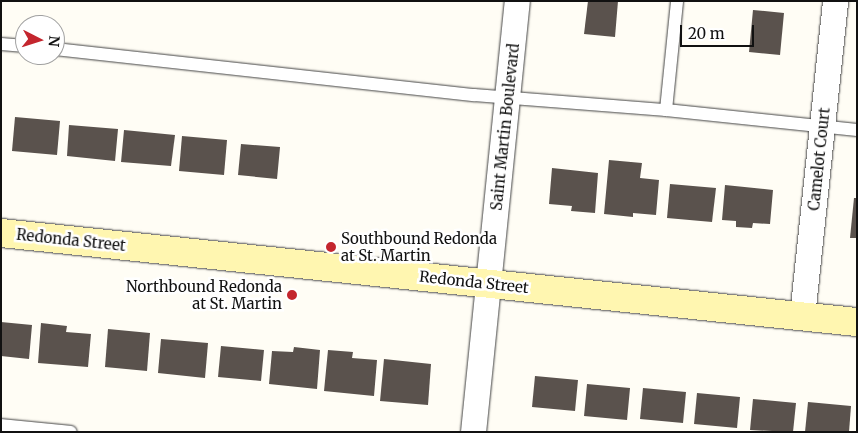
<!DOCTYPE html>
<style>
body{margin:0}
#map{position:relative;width:858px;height:433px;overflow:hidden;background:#fffdf5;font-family:Merriweather,serif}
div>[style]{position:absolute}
.building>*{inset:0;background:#5a524d}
.roads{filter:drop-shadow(0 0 1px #444) drop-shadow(0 0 1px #444)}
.lane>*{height:12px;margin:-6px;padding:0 6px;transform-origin:6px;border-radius:6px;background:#fff}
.street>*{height:25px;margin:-12.5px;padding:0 12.5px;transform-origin:12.5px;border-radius:12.5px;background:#fff}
.secondary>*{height:28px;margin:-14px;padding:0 14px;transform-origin:14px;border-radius:14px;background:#fff6b0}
.dots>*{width:14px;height:14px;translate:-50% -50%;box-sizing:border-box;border:2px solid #fff;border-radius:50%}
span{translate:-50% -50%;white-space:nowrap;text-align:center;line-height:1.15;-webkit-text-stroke:5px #fff;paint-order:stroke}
.street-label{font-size:15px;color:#111}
.poi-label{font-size:15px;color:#111}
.left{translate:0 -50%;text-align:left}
.right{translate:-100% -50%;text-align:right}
.frame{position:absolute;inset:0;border:2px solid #111;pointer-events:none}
.north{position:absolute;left:15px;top:15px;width:50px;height:50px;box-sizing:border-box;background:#fff;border:1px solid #a0a0a0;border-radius:50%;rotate:95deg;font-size:14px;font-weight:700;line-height:20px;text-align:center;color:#111}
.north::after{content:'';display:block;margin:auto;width:18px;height:22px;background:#c4262e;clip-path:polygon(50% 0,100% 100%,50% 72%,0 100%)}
.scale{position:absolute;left:680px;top:25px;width:74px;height:22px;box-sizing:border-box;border:2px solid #111;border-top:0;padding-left:6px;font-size:15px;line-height:18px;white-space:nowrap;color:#111;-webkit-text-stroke:4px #fff;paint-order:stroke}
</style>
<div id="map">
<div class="building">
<div style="clip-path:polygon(588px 1px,618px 1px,615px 37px,584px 34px)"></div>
<div style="clip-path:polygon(753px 10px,784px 13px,780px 55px,749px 52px)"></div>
<div style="clip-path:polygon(15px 117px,60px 121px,57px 155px,12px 151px)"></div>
<div style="clip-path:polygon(69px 125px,118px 129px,115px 161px,67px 156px)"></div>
<div style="clip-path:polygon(124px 130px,175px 135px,171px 166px,121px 162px)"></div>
<div style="clip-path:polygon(182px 136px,227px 140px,224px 175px,179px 171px)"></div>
<div style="clip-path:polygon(241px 144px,280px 147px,277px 179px,238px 175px)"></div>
<div style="clip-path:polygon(609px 160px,642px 163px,640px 178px,659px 180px,656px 215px,633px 213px,633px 217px,604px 214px)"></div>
<div style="clip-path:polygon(552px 168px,598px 173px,595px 213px,571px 211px,572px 206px,549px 204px)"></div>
<div style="clip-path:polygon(670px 184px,716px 188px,712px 222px,667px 218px)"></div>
<div style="clip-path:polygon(725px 185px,773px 190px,770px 224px,753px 223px,752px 228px,736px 227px,736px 221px,722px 220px)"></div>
<div style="clip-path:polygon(854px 198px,857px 198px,857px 238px,850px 238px)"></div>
<div style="clip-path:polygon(1px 322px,32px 325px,29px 359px,1px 356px)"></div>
<div style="clip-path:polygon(41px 323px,67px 326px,66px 332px,91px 334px,88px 367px,38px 363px)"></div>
<div style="clip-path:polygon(108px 329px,150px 333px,147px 371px,105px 367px)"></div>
<div style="clip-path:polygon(161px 339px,208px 343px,205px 378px,158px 373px)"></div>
<div style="clip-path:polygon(221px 346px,264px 350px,261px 381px,218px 377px)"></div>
<div style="clip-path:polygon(294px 347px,320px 350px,317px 389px,269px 384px,272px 351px,293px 352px)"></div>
<div style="clip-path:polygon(328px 350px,353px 352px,352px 358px,377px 360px,374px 396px,324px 391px)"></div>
<div style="clip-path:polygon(384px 359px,431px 364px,428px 405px,380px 401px)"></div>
<div style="clip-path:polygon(535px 376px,578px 380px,575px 411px,532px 407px)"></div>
<div style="clip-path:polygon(587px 384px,630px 388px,627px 420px,584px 416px)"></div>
<div style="clip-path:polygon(643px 388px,686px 392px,683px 423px,640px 419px)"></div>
<div style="clip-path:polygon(697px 393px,740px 397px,737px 428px,694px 424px)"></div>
<div style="clip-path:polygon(753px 399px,796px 403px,793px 432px,750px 430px)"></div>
<div style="clip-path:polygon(808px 402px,851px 406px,849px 432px,805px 432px)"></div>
</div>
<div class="roads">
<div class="lane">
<div style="left:1px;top:44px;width:24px;rotate:5deg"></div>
<div style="left:55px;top:49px;width:422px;rotate:6.3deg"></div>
<div style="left:474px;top:95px;width:193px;rotate:4.5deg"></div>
<div style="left:666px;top:110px;width:192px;rotate:6deg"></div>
<div style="left:666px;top:110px;width:110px;rotate:-84.2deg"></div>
<div style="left:1px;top:425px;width:70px;rotate:5.7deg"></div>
</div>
<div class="street">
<div style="left:802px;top:316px;width:317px;rotate:-84deg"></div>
<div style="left:473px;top:432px;width:433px;rotate:-84.2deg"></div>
</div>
<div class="secondary">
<div style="left:1px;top:233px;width:861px;rotate:5.94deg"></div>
</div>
</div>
<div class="dots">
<div style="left:331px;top:247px;background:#c4262e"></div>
<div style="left:292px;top:295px;background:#c4262e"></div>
</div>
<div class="street-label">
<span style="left:505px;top:127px;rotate:-84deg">Saint Martin Boulevard</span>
<span style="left:819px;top:159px;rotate:-84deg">Camelot Court</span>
<span style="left:71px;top:240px;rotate:6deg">Redonda Street</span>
<span style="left:474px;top:282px;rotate:6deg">Redonda Street</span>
</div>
<div class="poi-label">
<span class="left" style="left:341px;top:247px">Southbound Redonda<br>at St. Martin</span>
<span class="right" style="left:282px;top:295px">Northbound Redonda<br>at St. Martin</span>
</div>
<div class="frame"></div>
<div class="north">N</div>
<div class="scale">20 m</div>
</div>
